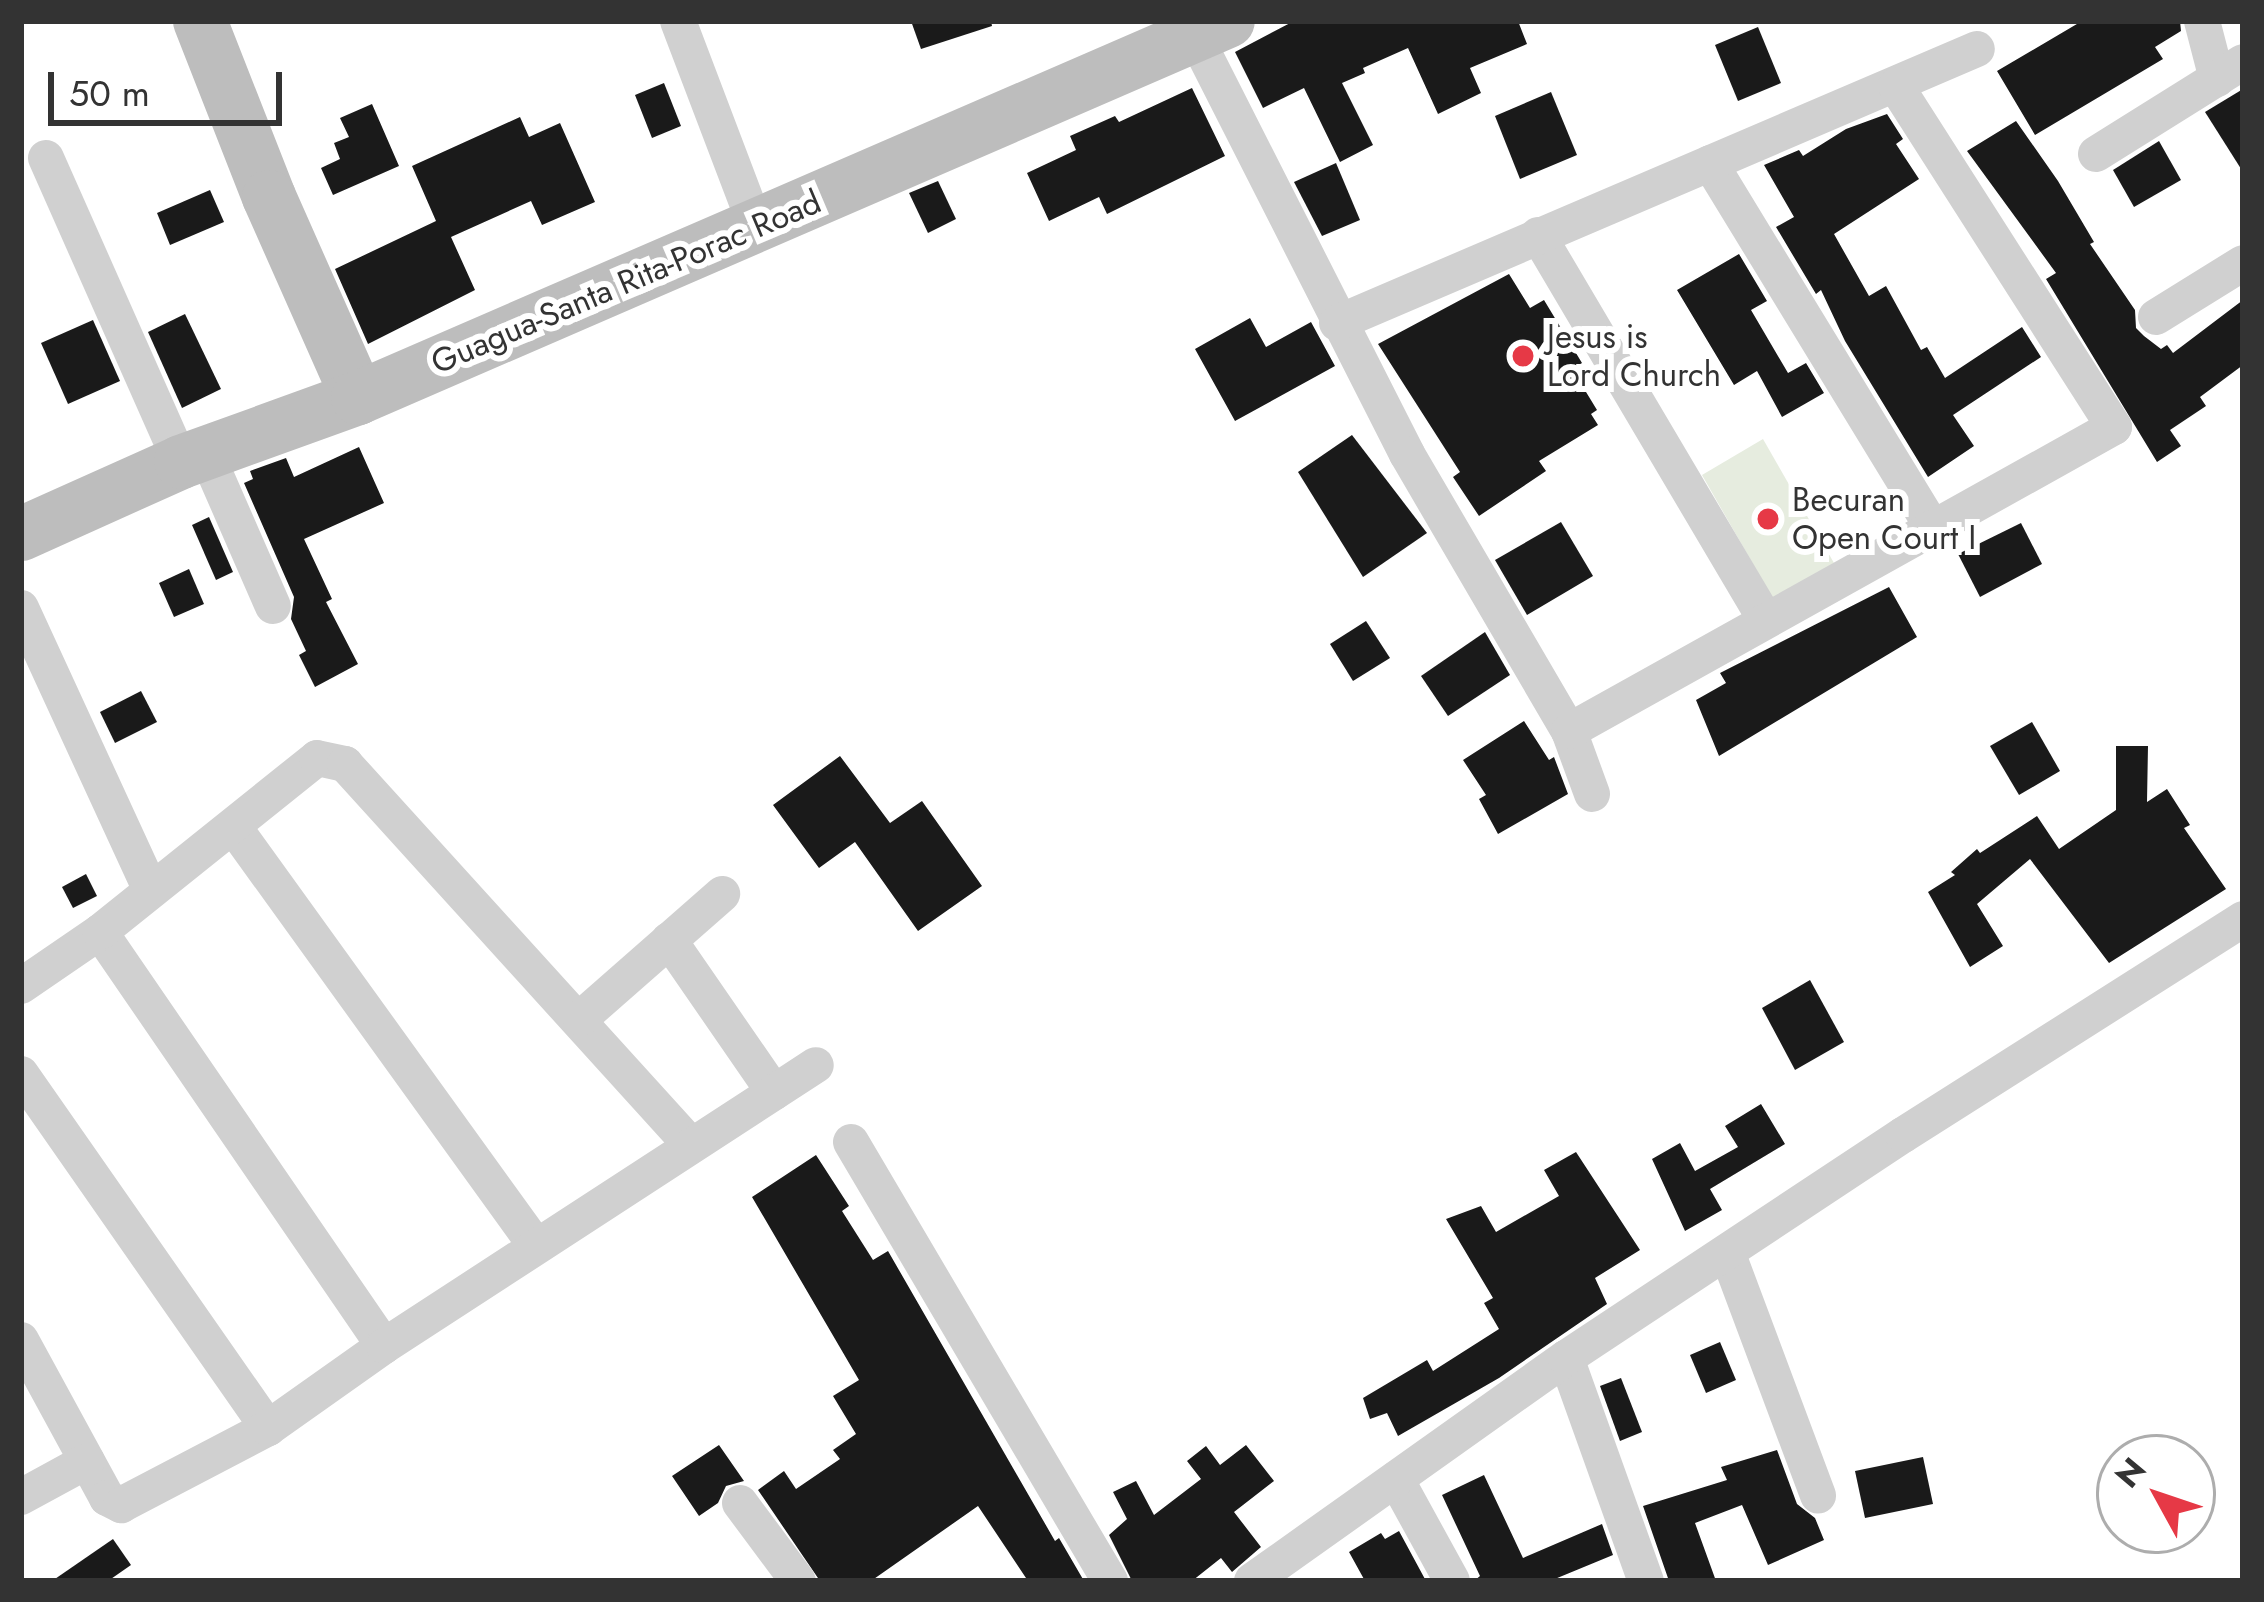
<!DOCTYPE html>
<style>
body{margin:0}
#map{position:relative;width:2264px;height:1602px;overflow:hidden;background:#fff;font-family:Jost,sans-serif}
div>[style]{position:absolute}
.green>*{inset:0;background:#e6ecdf}
.building>*{inset:0;background:#1a1a1a}
.street>*{height:36px;margin:-18px;padding:0 18px;transform-origin:18px;border-radius:18px;background:#d0d0d0}
.secondary>*{height:54px;margin:-27px;padding:0 27px;transform-origin:27px;border-radius:27px;background:#bdbdbd}
.dots>*{width:33px;height:33px;translate:-50% -50%;box-sizing:border-box;border:6px solid #fff;border-radius:50%}
span{translate:-50% -50%;white-space:nowrap;text-align:center;line-height:1.15;-webkit-text-stroke:12px #fff;paint-order:stroke}
.street-label{font-size:33px;color:#333}
.poi-label{font-size:33px;color:#333}
.left{translate:0 -50%;text-align:left}
.frame{position:absolute;inset:0;border:24px solid #333;pointer-events:none}
.north{position:absolute;left:2096px;top:1434px;width:120px;height:120px;box-sizing:border-box;background:#fff;border:3px solid #adadad;border-radius:50%;rotate:310deg;font-size:33px;font-weight:700;line-height:48px;text-align:center;color:#333}
.north::after{content:'';display:block;margin:auto;width:42px;height:54px;background:#e63946;clip-path:polygon(50% 0,100% 100%,50% 72%,0 100%)}
.scale{position:absolute;left:48px;top:72px;width:234px;height:54px;box-sizing:border-box;border:6px solid #333;border-top:0;padding-left:15px;font-size:36px;line-height:42px;white-space:nowrap;color:#333;-webkit-text-stroke:9px #fff;paint-order:stroke}
</style>
<div id="map">
<div class="green">
<div style="clip-path:polygon(1763px 439px,1834px 563px,1773px 599px,1702px 475px)"></div>
</div>
<div class="building">
<div style="clip-path:polygon(911px 21px,991px 21px,992px 26px,921px 49px)"></div>
<div style="clip-path:polygon(1294px 21px,1518px 21px,1527px 44px,1470px 68px,1481px 93px,1438px 114px,1408px 48px,1363px 68px,1365px 73px,1342px 83px,1373px 145px,1340px 162px,1304px 88px,1263px 108px,1235px 52px)"></div>
<div style="clip-path:polygon(2082px 21px,2180px 21px,2181px 31px,2155px 47px,2163px 59px,2035px 135px,1997px 71px)"></div>
<div style="clip-path:polygon(1758px 27px,1781px 83px,1738px 101px,1715px 45px)"></div>
<div style="clip-path:polygon(664px 83px,681px 126px,652px 138px,635px 95px)"></div>
<div style="clip-path:polygon(1192px 88px,1225px 156px,1107px 214px,1099px 197px,1049px 221px,1027px 173px,1076px 150px,1070px 136px,1115px 116px,1119px 122px)"></div>
<div style="clip-path:polygon(2243px 89px,2243px 172px,2205px 112px)"></div>
<div style="clip-path:polygon(1551px 92px,1577px 155px,1520px 179px,1495px 116px)"></div>
<div style="clip-path:polygon(372px 104px,399px 166px,333px 195px,321px 168px,340px 159px,334px 143px,349px 137px,340px 118px)"></div>
<div style="clip-path:polygon(1887px 114px,1903px 139px,1896px 144px,1919px 179px,1834px 234px,1869px 296px,1886px 286px,1921px 350px,1927px 347px,1945px 378px,2022px 327px,2041px 357px,1953px 415px,1974px 446px,1928px 477px,1845px 341px,1821px 290px,1816px 294px,1776px 227px,1794px 217px,1764px 165px,1799px 150px,1803px 156px,1846px 129px)"></div>
<div style="clip-path:polygon(520px 117px,529px 137px,560px 123px,595px 202px,542px 225px,531px 201px,451px 237px,475px 290px,368px 344px,335px 269px,436px 221px,412px 166px)"></div>
<div style="clip-path:polygon(2016px 121px,2058px 181px,2094px 242px,2090px 244px,2135px 310px,2136px 328px,2144px 336px,2161px 349px,2167px 345px,2173px 353px,2243px 300px,2243px 365px,2200px 397px,2206px 406px,2170px 430px,2181px 446px,2157px 462px,2046px 279px,2056px 273px,1967px 151px)"></div>
<div style="clip-path:polygon(2159px 141px,2181px 180px,2134px 207px,2113px 170px)"></div>
<div style="clip-path:polygon(1336px 163px,1360px 220px,1322px 236px,1294px 182px)"></div>
<div style="clip-path:polygon(938px 181px,956px 219px,928px 233px,909px 193px)"></div>
<div style="clip-path:polygon(210px 190px,224px 222px,170px 245px,157px 213px)"></div>
<div style="clip-path:polygon(1739px 254px,1767px 301px,1751px 310px,1788px 373px,1806px 363px,1824px 393px,1782px 417px,1757px 371px,1734px 385px,1677px 290px)"></div>
<div style="clip-path:polygon(1509px 274px,1530px 308px,1544px 300px,1582px 363px,1572px 369px,1597px 410px,1591px 414px,1598px 425px,1539px 461px,1546px 471px,1479px 516px,1453px 477px,1460px 472px,1378px 344px)"></div>
<div style="clip-path:polygon(185px 314px,221px 389px,182px 408px,148px 332px)"></div>
<div style="clip-path:polygon(1250px 318px,1266px 347px,1311px 322px,1335px 366px,1235px 421px,1195px 349px)"></div>
<div style="clip-path:polygon(93px 320px,120px 381px,68px 404px,41px 343px)"></div>
<div style="clip-path:polygon(1352px 435px,1427px 533px,1363px 577px,1298px 472px)"></div>
<div style="clip-path:polygon(359px 447px,384px 503px,304px 539px,332px 599px,326px 602px,358px 664px,315px 687px,299px 655px,306px 651px,291px 619px,294px 597px,244px 483px,253px 479px,250px 471px,286px 458px,294px 477px)"></div>
<div style="clip-path:polygon(209px 517px,233px 572px,216px 580px,192px 525px)"></div>
<div style="clip-path:polygon(1561px 522px,1593px 576px,1527px 615px,1495px 560px)"></div>
<div style="clip-path:polygon(2021px 523px,2042px 564px,1980px 597px,1958px 554px)"></div>
<div style="clip-path:polygon(189px 569px,204px 604px,174px 617px,159px 583px)"></div>
<div style="clip-path:polygon(1889px 587px,1917px 637px,1719px 756px,1696px 700px,1726px 683px,1720px 673px)"></div>
<div style="clip-path:polygon(1366px 621px,1390px 658px,1353px 681px,1330px 644px)"></div>
<div style="clip-path:polygon(1485px 632px,1510px 675px,1448px 716px,1421px 676px)"></div>
<div style="clip-path:polygon(141px 691px,157px 722px,115px 743px,100px 712px)"></div>
<div style="clip-path:polygon(1524px 721px,1549px 760px,1554px 757px,1568px 794px,1498px 834px,1479px 799px,1486px 795px,1463px 760px)"></div>
<div style="clip-path:polygon(2032px 722px,2060px 771px,2019px 795px,1990px 746px)"></div>
<div style="clip-path:polygon(2116px 746px,2148px 746px,2147px 802px,2167px 789px,2190px 825px,2184px 828px,2226px 889px,2109px 963px,2030px 859px,1977px 904px,2003px 946px,1970px 967px,1928px 892px,1955px 875px,1951px 872px,1977px 849px,1980px 853px,2037px 816px,2059px 849px,2116px 810px)"></div>
<div style="clip-path:polygon(840px 756px,890px 823px,922px 801px,982px 886px,918px 931px,855px 842px,819px 868px,773px 805px)"></div>
<div style="clip-path:polygon(86px 874px,97px 896px,73px 908px,62px 887px)"></div>
<div style="clip-path:polygon(1810px 980px,1844px 1042px,1795px 1070px,1762px 1008px)"></div>
<div style="clip-path:polygon(1761px 1104px,1785px 1144px,1710px 1189px,1722px 1210px,1685px 1231px,1652px 1159px,1680px 1143px,1695px 1171px,1738px 1147px,1725px 1126px)"></div>
<div style="clip-path:polygon(1576px 1152px,1640px 1250px,1595px 1278px,1607px 1304px,1499px 1378px,1398px 1436px,1387px 1413px,1370px 1419px,1363px 1398px,1427px 1360px,1433px 1371px,1499px 1329px,1484px 1303px,1493px 1298px,1446px 1219px,1481px 1206px,1496px 1232px,1559px 1196px,1544px 1170px)"></div>
<div style="clip-path:polygon(816px 1155px,849px 1206px,842px 1211px,873px 1260px,888px 1251px,1055px 1541px,1059px 1538px,1084px 1581px,1028px 1581px,978px 1506px,871px 1581px,820px 1581px,758px 1490px,784px 1471px,796px 1489px,840px 1459px,833px 1450px,856px 1434px,833px 1396px,859px 1380px,752px 1197px)"></div>
<div style="clip-path:polygon(1720px 1342px,1736px 1380px,1706px 1393px,1690px 1355px)"></div>
<div style="clip-path:polygon(1621px 1378px,1642px 1432px,1620px 1441px,1600px 1386px)"></div>
<div style="clip-path:polygon(719px 1445px,744px 1481px,726px 1486px,718px 1503px,699px 1516px,672px 1476px)"></div>
<div style="clip-path:polygon(1246px 1445px,1274px 1481px,1234px 1512px,1261px 1547px,1232px 1572px,1221px 1558px,1192px 1581px,1132px 1581px,1109px 1535px,1127px 1519px,1113px 1492px,1136px 1481px,1154px 1515px,1201px 1479px,1187px 1461px,1206px 1446px,1220px 1465px)"></div>
<div style="clip-path:polygon(1777px 1450px,1797px 1504px,1815px 1518px,1824px 1540px,1768px 1565px,1742px 1505px,1695px 1523px,1716px 1581px,1669px 1581px,1643px 1506px,1727px 1480px,1721px 1467px)"></div>
<div style="clip-path:polygon(1923px 1457px,1933px 1504px,1865px 1518px,1855px 1471px)"></div>
<div style="clip-path:polygon(1484px 1475px,1523px 1558px,1602px 1524px,1613px 1555px,1550px 1581px,1474px 1581px,1480px 1576px,1442px 1495px)"></div>
<div style="clip-path:polygon(1399px 1531px,1426px 1581px,1365px 1581px,1349px 1552px,1381px 1533px,1385px 1539px)"></div>
<div style="clip-path:polygon(113px 1539px,131px 1565px,108px 1581px,52px 1581px)"></div>
</div>
<div class="street">
<div style="left:678px;top:21px;width:219px;rotate:69.2deg"></div>
<div style="left:2202px;top:21px;width:60px;rotate:75.5deg"></div>
<div style="left:1195px;top:36px;width:469px;rotate:63.1deg"></div>
<div style="left:1407px;top:454px;width:321px;rotate:59.7deg"></div>
<div style="left:1569px;top:731px;width:67px;rotate:69.9deg"></div>
<div style="left:2096px;top:154px;width:173px;rotate:-32deg"></div>
<div style="left:46px;top:158px;width:333px;rotate:66.1deg"></div>
<div style="left:1710px;top:163px;width:429px;rotate:58.6deg"></div>
<div style="left:1538px;top:235px;width:448px;rotate:59.4deg"></div>
<div style="left:2156px;top:317px;width:102px;rotate:-31.8deg"></div>
<div style="left:1337px;top:323px;width:696px;rotate:-23.18deg"></div>
<div style="left:206px;top:453px;width:167px;rotate:66.4deg"></div>
<div style="left:21px;top:608px;width:308px;rotate:65.3deg"></div>
<div style="left:1569px;top:731px;width:624px;rotate:-29.15deg"></div>
<div style="left:2114px;top:427px;width:405px;rotate:-122.6deg"></div>
<div style="left:233px;top:826px;width:518px;rotate:54.19deg"></div>
<div style="left:100px;top:932px;width:502px;rotate:55.55deg"></div>
<div style="left:669px;top:940px;width:185px;rotate:55.4deg"></div>
<div style="left:21px;top:986px;width:96px;rotate:-34.4deg"></div>
<div style="left:100px;top:932px;width:278px;rotate:-38.7deg"></div>
<div style="left:317px;top:758px;width:29px;rotate:12deg"></div>
<div style="left:345px;top:764px;width:513px;rotate:47.76deg"></div>
<div style="left:581px;top:1018px;width:188px;rotate:-41.3deg"></div>
<div style="left:21px;top:1074px;width:432px;rotate:55.1deg"></div>
<div style="left:851px;top:1142px;width:510px;rotate:59.46deg"></div>
<div style="left:1727px;top:1252px;width:260px;rotate:69.5deg"></div>
<div style="left:21px;top:1340px;width:180px;rotate:61.4deg"></div>
<div style="left:107px;top:1498px;width:16px;rotate:27deg"></div>
<div style="left:121px;top:1505px;width:166px;rotate:-27.6deg"></div>
<div style="left:268px;top:1428px;width:142px;rotate:-35.3deg"></div>
<div style="left:384px;top:1346px;width:515px;rotate:-33.04deg"></div>
<div style="left:1566px;top:1358px;width:237px;rotate:70.3deg"></div>
<div style="left:1396px;top:1479px;width:116px;rotate:61.2deg"></div>
<div style="left:21px;top:1497px;width:75px;rotate:-28.6deg"></div>
<div style="left:740px;top:1503px;width:97px;rotate:53.4deg"></div>
<div style="left:1252px;top:1581px;width:385px;rotate:-35.4deg"></div>
<div style="left:1566px;top:1358px;width:404px;rotate:-33.5deg"></div>
<div style="left:1903px;top:1135px;width:403px;rotate:-32.4deg"></div>
</div>
<div class="secondary">
<div style="left:200px;top:21px;width:189px;rotate:68.6deg"></div>
<div style="left:269px;top:197px;width:220px;rotate:66.1deg"></div>
<div style="left:21px;top:534px;width:175px;rotate:-24.2deg"></div>
<div style="left:181px;top:462px;width:188px;rotate:-19.9deg"></div>
<div style="left:358px;top:398px;width:948px;rotate:-23.43deg"></div>
</div>
<div class="dots">
<div style="left:1523px;top:356px;background:#e63946"></div>
<div style="left:1768px;top:519px;background:#e63946"></div>
</div>
<div class="street-label">
<span style="left:626px;top:282px;rotate:-23deg">Guagua-Santa Rita-Porac Road</span>
</div>
<div class="poi-label">
<span class="left" style="left:1547px;top:356px">Jesus is<br>Lord Church</span>
<span class="left" style="left:1792px;top:519px">Becuran<br>Open Court I</span>
</div>
<div class="frame"></div>
<div class="north">N</div>
<div class="scale">50 m</div>
</div>
